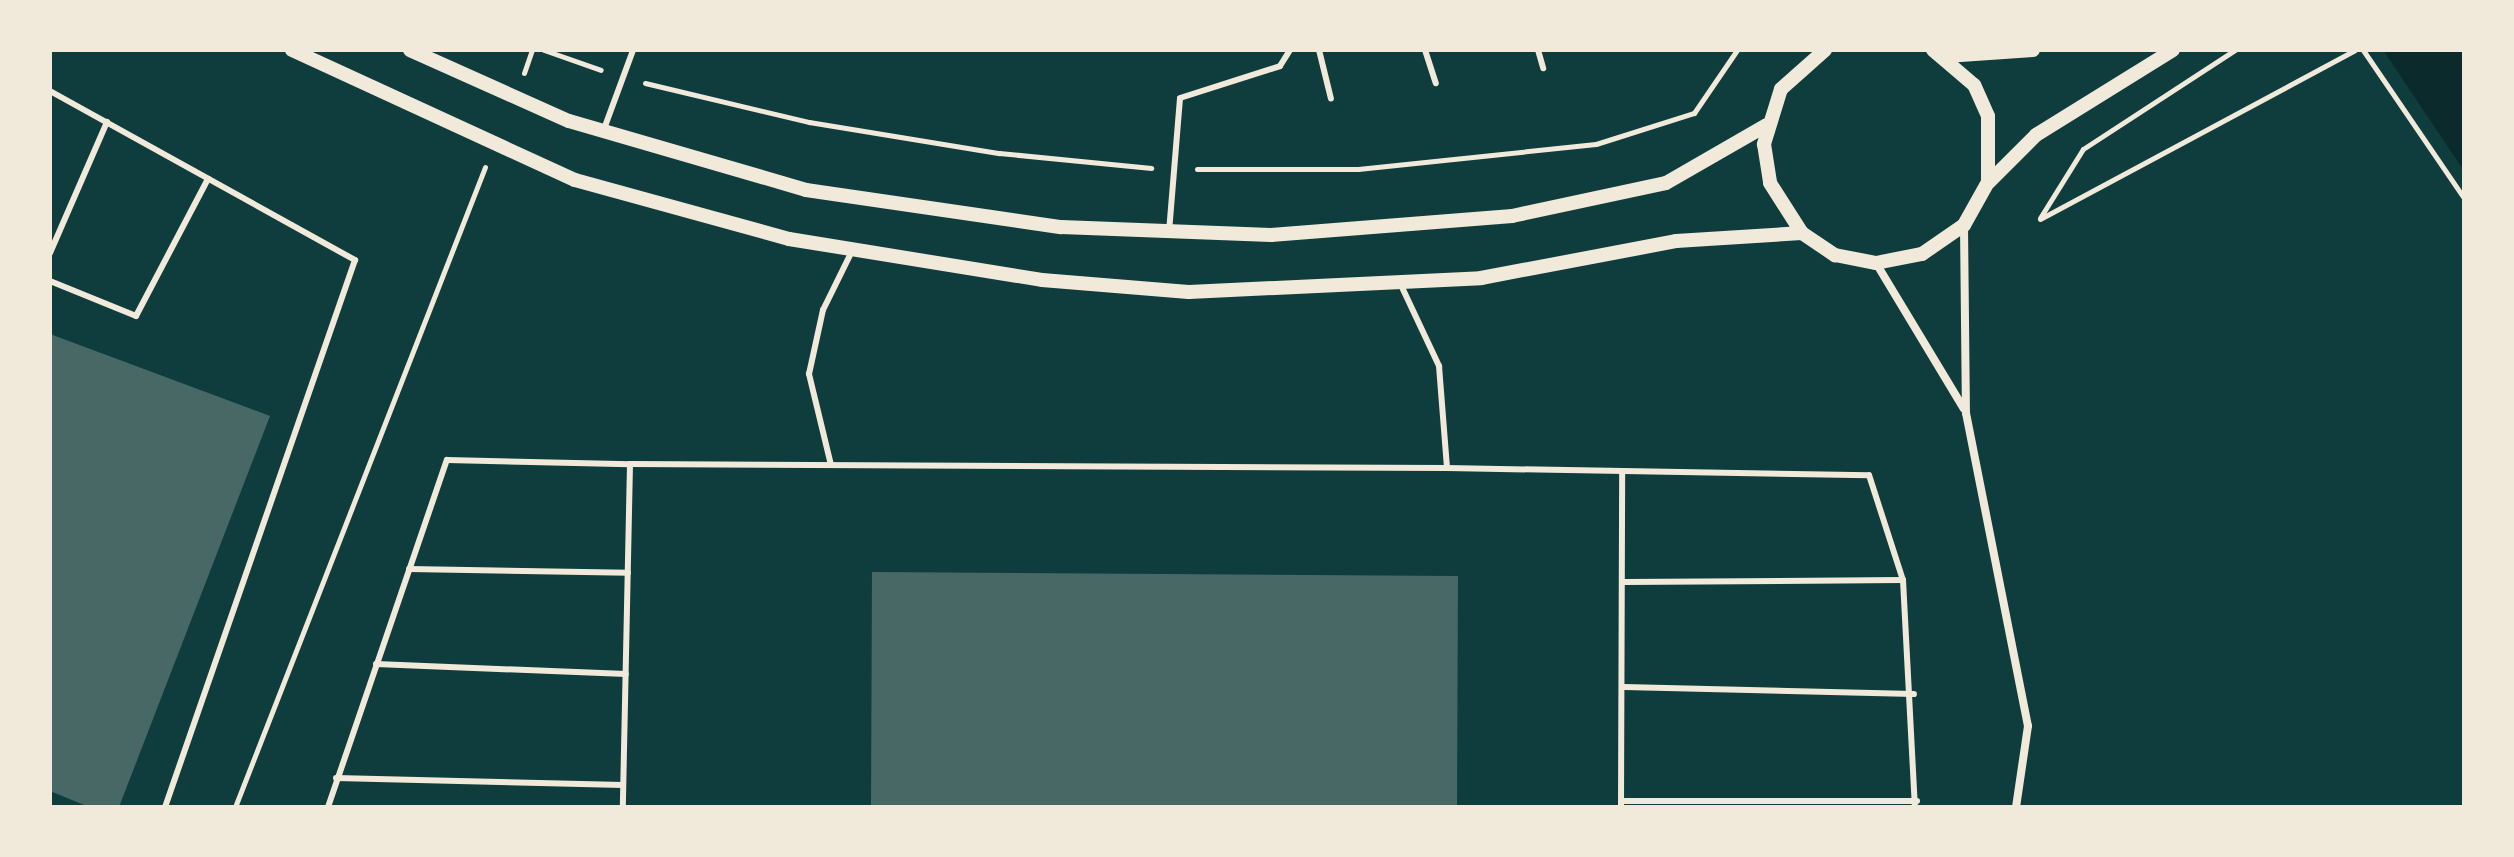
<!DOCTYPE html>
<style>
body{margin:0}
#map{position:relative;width:2514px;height:857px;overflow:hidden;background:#0f3d3e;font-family:Figtree,sans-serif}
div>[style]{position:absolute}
.water>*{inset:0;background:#0a2a2b}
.building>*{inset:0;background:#486865}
.path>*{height:5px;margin:-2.5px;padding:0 2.5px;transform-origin:2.5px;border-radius:2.5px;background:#f1e9da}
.service>*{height:6px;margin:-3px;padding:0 3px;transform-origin:3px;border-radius:3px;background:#f1e9da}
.minor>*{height:8px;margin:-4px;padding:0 4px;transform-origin:4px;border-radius:4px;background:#f1e9da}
.tertiary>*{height:14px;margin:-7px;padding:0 7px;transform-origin:7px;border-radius:7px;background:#f1e9da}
span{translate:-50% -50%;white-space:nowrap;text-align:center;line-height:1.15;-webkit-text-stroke:6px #f1e9da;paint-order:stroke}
.frame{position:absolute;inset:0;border:52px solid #f1e9da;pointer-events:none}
</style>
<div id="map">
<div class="water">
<div style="clip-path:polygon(2383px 50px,2464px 50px,2464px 171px)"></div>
</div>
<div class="building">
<div style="clip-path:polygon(50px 334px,270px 416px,119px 807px,89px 807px,50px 791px)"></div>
<div style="clip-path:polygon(872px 572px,1458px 576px,1457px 807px,871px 807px)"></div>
</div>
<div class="path">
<div style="left:544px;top:50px;width:60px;rotate:19.3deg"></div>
<div style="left:2363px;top:50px;width:179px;rotate:55.7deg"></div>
<div style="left:524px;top:73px;width:24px;rotate:-71deg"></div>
<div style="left:645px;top:83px;width:169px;rotate:13.4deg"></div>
<div style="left:809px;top:122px;width:193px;rotate:9.3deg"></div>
<div style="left:999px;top:153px;width:153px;rotate:5.6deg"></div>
<div style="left:1197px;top:169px;width:161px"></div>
<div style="left:1358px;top:169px;width:239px;rotate:-6deg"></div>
<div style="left:1596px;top:144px;width:103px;rotate:-17.6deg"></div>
<div style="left:1694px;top:113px;width:76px;rotate:-55.7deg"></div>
<div style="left:2040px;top:218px;width:81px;rotate:-58.1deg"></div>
<div style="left:2083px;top:149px;width:181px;rotate:-33.1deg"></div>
<div style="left:2040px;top:219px;width:357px;rotate:-28.2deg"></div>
<div style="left:235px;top:807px;width:687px;rotate:-68.66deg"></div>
</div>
<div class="service">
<div style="left:1319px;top:50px;width:50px;rotate:76.2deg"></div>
<div style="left:1425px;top:50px;width:35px;rotate:72deg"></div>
<div style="left:1538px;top:50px;width:19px;rotate:74deg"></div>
<div style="left:50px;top:91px;width:349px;rotate:29deg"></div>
<div style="left:355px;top:260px;width:579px;rotate:109.15deg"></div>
<div style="left:604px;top:129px;width:84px;rotate:-69.8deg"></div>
<div style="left:1169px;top:232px;width:134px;rotate:-85.3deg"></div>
<div style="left:1180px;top:98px;width:105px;rotate:-17.7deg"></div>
<div style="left:1280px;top:66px;width:19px;rotate:-58deg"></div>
<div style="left:50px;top:253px;width:143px;rotate:-66.5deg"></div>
<div style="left:50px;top:281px;width:93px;rotate:22.1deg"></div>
<div style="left:136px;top:316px;width:155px;rotate:-62.3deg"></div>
<div style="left:1400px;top:283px;width:92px;rotate:64.8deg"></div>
<div style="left:1439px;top:366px;width:102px;rotate:85.5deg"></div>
<div style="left:1447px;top:468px;width:422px;rotate:1deg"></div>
<div style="left:1869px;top:475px;width:110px;rotate:72.1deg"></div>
<div style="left:1903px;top:580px;width:227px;rotate:87deg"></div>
<div style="left:630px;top:464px;width:817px;rotate:0.28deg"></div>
<div style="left:831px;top:465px;width:94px;rotate:-103.6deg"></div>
<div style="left:809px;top:374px;width:66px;rotate:-77.7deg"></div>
<div style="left:823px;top:310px;width:68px;rotate:-63.8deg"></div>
<div style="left:409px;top:569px;width:219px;rotate:1deg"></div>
<div style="left:1624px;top:582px;width:279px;rotate:-0.4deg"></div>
<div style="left:376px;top:664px;width:250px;rotate:2.3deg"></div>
<div style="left:1624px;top:687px;width:290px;rotate:1.4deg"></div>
<div style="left:336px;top:778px;width:287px;rotate:1.4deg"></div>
<div style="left:1622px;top:801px;width:295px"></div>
<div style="left:328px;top:807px;width:367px;rotate:-71.1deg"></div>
<div style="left:447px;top:460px;width:183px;rotate:1.3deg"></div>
<div style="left:630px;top:464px;width:343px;rotate:91.2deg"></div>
<div style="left:1621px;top:807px;width:336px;rotate:-89.8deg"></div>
</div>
<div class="minor">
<div style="left:1964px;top:226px;width:187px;rotate:89.4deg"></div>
<div style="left:1966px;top:413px;width:319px;rotate:78.8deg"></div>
<div style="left:2028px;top:726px;width:82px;rotate:98.4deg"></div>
<div style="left:1876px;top:263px;width:170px;rotate:58.9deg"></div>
</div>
<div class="tertiary">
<div style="left:292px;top:50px;width:311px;rotate:24.7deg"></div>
<div style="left:575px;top:180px;width:222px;rotate:15.4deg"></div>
<div style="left:789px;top:239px;width:256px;rotate:9.2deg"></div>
<div style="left:1042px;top:280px;width:147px;rotate:4.7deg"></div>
<div style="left:1189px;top:292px;width:292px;rotate:-2.7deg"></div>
<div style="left:1481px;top:278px;width:198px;rotate:-10.7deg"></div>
<div style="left:1676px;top:241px;width:126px;rotate:-3.6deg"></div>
<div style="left:410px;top:50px;width:174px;rotate:24.1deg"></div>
<div style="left:569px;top:121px;width:247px;rotate:16.2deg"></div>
<div style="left:806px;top:190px;width:258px;rotate:8.3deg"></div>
<div style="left:1061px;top:227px;width:210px;rotate:2.2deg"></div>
<div style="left:1271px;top:235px;width:242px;rotate:-4.5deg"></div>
<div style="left:1512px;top:216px;width:157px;rotate:-12.1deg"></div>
<div style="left:1666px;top:183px;width:116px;rotate:-29.9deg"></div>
<div style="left:1825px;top:50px;width:59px;rotate:138.4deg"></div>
<div style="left:1781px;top:89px;width:58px;rotate:107.2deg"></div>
<div style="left:1764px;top:144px;width:39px;rotate:81deg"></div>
<div style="left:1770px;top:183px;width:59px;rotate:57.4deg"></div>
<div style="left:1802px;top:233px;width:40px;rotate:34deg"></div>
<div style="left:1835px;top:255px;width:42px;rotate:11deg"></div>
<div style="left:1876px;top:263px;width:47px;rotate:-11.1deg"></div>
<div style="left:1922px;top:254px;width:51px;rotate:-34.6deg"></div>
<div style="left:1964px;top:225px;width:49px;rotate:-60.8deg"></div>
<div style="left:1988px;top:182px;width:66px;rotate:-90deg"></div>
<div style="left:1988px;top:116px;width:34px;rotate:-114deg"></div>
<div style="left:1974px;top:85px;width:54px;rotate:-139.5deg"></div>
<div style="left:1946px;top:56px;width:87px;rotate:-3.9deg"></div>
<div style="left:1989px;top:182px;width:66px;rotate:-45deg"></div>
<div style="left:2036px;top:135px;width:161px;rotate:-31.8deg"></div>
</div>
<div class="frame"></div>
</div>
